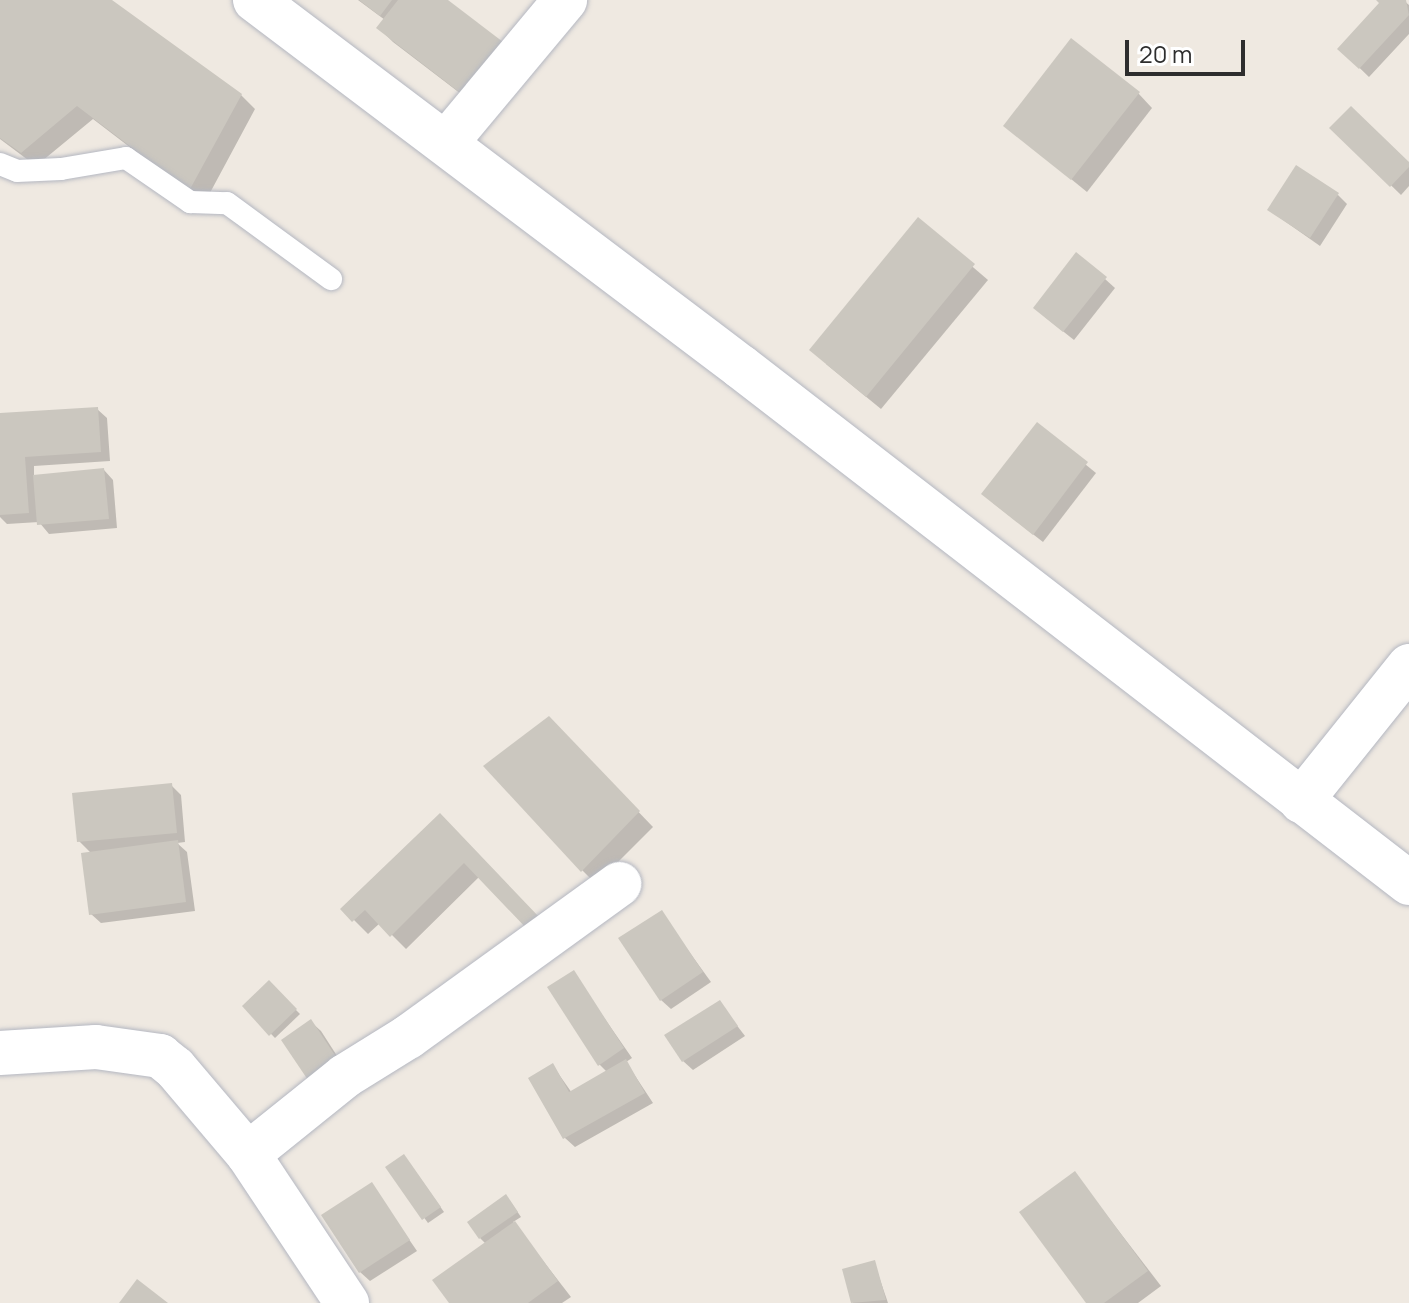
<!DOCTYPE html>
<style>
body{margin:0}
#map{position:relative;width:1409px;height:1303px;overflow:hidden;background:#efe9e1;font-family:Manrope,sans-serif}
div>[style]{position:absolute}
.shadow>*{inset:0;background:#0003}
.building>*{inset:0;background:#cbc7bf}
.roads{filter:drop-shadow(0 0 2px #b4b7c1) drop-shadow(0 0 2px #b4b7c1)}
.service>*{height:22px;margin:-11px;padding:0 11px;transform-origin:11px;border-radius:11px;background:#fff}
.minor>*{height:44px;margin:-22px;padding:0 22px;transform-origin:22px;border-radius:22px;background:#fff}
span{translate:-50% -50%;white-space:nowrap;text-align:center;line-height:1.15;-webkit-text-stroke:6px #fff;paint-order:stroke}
.scale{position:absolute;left:1125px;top:40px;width:120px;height:36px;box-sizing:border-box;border:4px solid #2e2e2e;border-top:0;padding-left:10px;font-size:24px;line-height:28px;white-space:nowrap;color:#2e2e2e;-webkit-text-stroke:6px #fff;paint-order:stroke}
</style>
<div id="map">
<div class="shadow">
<div style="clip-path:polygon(0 0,109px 0,241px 95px,255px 109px,204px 204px,93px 119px,36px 166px,0 139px)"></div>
<div style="clip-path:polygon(358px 0,445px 0,482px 110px,393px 42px,379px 28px,385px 20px)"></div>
<div style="clip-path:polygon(1377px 0,1403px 0,1409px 5px,1409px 34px,1369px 77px,1340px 49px,1381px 4px)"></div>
<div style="clip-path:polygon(1138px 93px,1152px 108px,1087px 192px,1006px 126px)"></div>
<div style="clip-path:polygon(1332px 128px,1409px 164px,1409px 186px,1401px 195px)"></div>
<div style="clip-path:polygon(1338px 195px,1347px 204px,1320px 246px,1269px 210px)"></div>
<div style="clip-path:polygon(918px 220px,988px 280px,881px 409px,826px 364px)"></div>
<div style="clip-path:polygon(1105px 279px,1115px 288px,1074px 340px,1045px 317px)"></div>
<div style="clip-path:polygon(97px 409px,107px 418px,110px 461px,34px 466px,34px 476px,104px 470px,113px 480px,117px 528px,49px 534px,39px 522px,7px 524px,0 517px,0 415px)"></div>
<div style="clip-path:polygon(1037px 425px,1096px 473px,1043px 542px,993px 503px)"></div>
<div style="clip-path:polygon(549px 719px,653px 827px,596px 884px,582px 870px)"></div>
<div style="clip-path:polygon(171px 785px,181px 795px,185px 842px,177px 843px,187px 852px,195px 911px,101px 923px,91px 914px,91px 853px,79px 841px)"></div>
<div style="clip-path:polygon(440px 816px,480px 876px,406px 949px,380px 923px,368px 934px,343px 909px)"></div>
<div style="clip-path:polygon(661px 913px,711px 982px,671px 1009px,661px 1000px)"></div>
<div style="clip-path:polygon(573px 973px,632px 1058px,626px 1062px,653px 1103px,575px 1147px,565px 1138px,531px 1078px,553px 1066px,572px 1093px,607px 1072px,599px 1064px)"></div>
<div style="clip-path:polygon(269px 983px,300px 1014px,275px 1038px,244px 1006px)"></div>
<div style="clip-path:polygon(719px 1002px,745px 1036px,693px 1070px,683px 1061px)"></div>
<div style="clip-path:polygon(311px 1022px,321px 1031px,350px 1076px,284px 1040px)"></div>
<div style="clip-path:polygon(408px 1161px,444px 1212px,428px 1223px,388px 1168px)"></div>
<div style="clip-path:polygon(1075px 1174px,1161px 1286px,1138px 1303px,1089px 1303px)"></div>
<div style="clip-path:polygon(371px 1184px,417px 1251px,370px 1281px,360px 1272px)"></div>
<div style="clip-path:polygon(510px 1201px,521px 1217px,513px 1222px,571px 1297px,562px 1303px,451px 1303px,486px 1244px,480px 1238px)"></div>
<div style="clip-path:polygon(874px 1262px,888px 1303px,853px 1303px,844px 1270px)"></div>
</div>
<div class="building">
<div style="clip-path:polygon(0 0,112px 0,242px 94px,189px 191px,77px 106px,21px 153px,0 138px)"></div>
<div style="clip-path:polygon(359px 0,392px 0,380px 16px)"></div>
<div style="clip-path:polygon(398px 0,448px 0,507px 45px,467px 98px,376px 28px)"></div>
<div style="clip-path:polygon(1376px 0,1406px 0,1409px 15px,1359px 69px,1337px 49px,1379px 3px)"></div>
<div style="clip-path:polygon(1071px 38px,1140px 92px,1071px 180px,1003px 126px)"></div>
<div style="clip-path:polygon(1351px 106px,1409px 162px,1409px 167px,1390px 187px,1329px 128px)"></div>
<div style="clip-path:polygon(1296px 165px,1339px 193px,1310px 238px,1267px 210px)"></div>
<div style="clip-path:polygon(918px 217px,975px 264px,866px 397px,809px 350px)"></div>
<div style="clip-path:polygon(1076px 252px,1107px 277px,1063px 332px,1033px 308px)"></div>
<div style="clip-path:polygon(98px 407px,101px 452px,25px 457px,29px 513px,0 515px,0 413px)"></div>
<div style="clip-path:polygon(1037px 422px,1088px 462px,1033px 535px,981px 494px)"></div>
<div style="clip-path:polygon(104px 468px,109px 519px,37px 525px,33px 475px)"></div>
<div style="clip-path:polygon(549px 716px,640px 811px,581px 872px,483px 766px)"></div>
<div style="clip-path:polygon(172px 783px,177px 833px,77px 842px,72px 793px)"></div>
<div style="clip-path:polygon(440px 813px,540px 918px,528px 930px,464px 863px,390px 937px,365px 910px,352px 922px,340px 909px)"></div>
<div style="clip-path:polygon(178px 840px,186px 902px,89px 915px,81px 853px)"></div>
<div style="clip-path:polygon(662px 910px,703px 972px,660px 1001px,618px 938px)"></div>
<div style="clip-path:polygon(574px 970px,624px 1048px,598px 1066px,547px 987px)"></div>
<div style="clip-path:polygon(269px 980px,297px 1009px,269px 1036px,242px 1006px)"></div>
<div style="clip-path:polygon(720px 1000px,738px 1026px,682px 1062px,664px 1035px)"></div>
<div style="clip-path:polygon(311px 1019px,342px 1066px,312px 1086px,281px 1040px)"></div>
<div style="clip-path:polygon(626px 1059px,645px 1093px,563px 1139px,528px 1078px,553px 1063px,569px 1092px)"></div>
<div style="clip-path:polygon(404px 1154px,441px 1207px,422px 1220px,385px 1167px)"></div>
<div style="clip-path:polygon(1075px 1171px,1148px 1271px,1104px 1303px,1086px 1303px,1019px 1212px)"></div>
<div style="clip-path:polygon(372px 1182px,410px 1240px,359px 1273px,321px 1215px)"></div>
<div style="clip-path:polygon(506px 1194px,518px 1212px,479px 1239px,467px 1222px)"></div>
<div style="clip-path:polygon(515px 1221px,558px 1281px,528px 1303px,449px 1303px,432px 1280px)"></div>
<div style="clip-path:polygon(875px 1260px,886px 1300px,851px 1303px,842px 1269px)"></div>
<div style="clip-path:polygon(137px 1279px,168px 1303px,119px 1303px)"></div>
</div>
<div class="roads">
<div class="service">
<div style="left:0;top:164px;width:18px;rotate:22deg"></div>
<div style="left:17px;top:171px;width:44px;rotate:-2.6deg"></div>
<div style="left:61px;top:169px;width:66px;rotate:-9.6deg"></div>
<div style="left:126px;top:158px;width:78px;rotate:34.5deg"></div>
<div style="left:190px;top:202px;width:37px;rotate:2deg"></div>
<div style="left:227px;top:203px;width:129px;rotate:36.2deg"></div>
</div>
<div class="minor">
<div style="left:255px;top:0;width:609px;rotate:37.06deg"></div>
<div style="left:741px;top:367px;width:844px;rotate:37.68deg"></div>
<div style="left:446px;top:143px;width:186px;rotate:-50.2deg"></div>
<div style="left:1301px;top:801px;width:173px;rotate:-51.3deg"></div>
<div style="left:0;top:1053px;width:96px;rotate:-3.6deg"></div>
<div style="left:96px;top:1047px;width:65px;rotate:8deg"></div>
<div style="left:160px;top:1056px;width:19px;rotate:39deg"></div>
<div style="left:175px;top:1068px;width:113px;rotate:49.7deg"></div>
<div style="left:248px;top:1154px;width:179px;rotate:56.4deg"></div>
<div style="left:248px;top:1154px;width:124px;rotate:-38.8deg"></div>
<div style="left:345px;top:1076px;width:74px;rotate:-31.8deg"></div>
<div style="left:408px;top:1037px;width:261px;rotate:-35.9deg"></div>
</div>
</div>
<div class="scale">20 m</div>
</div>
